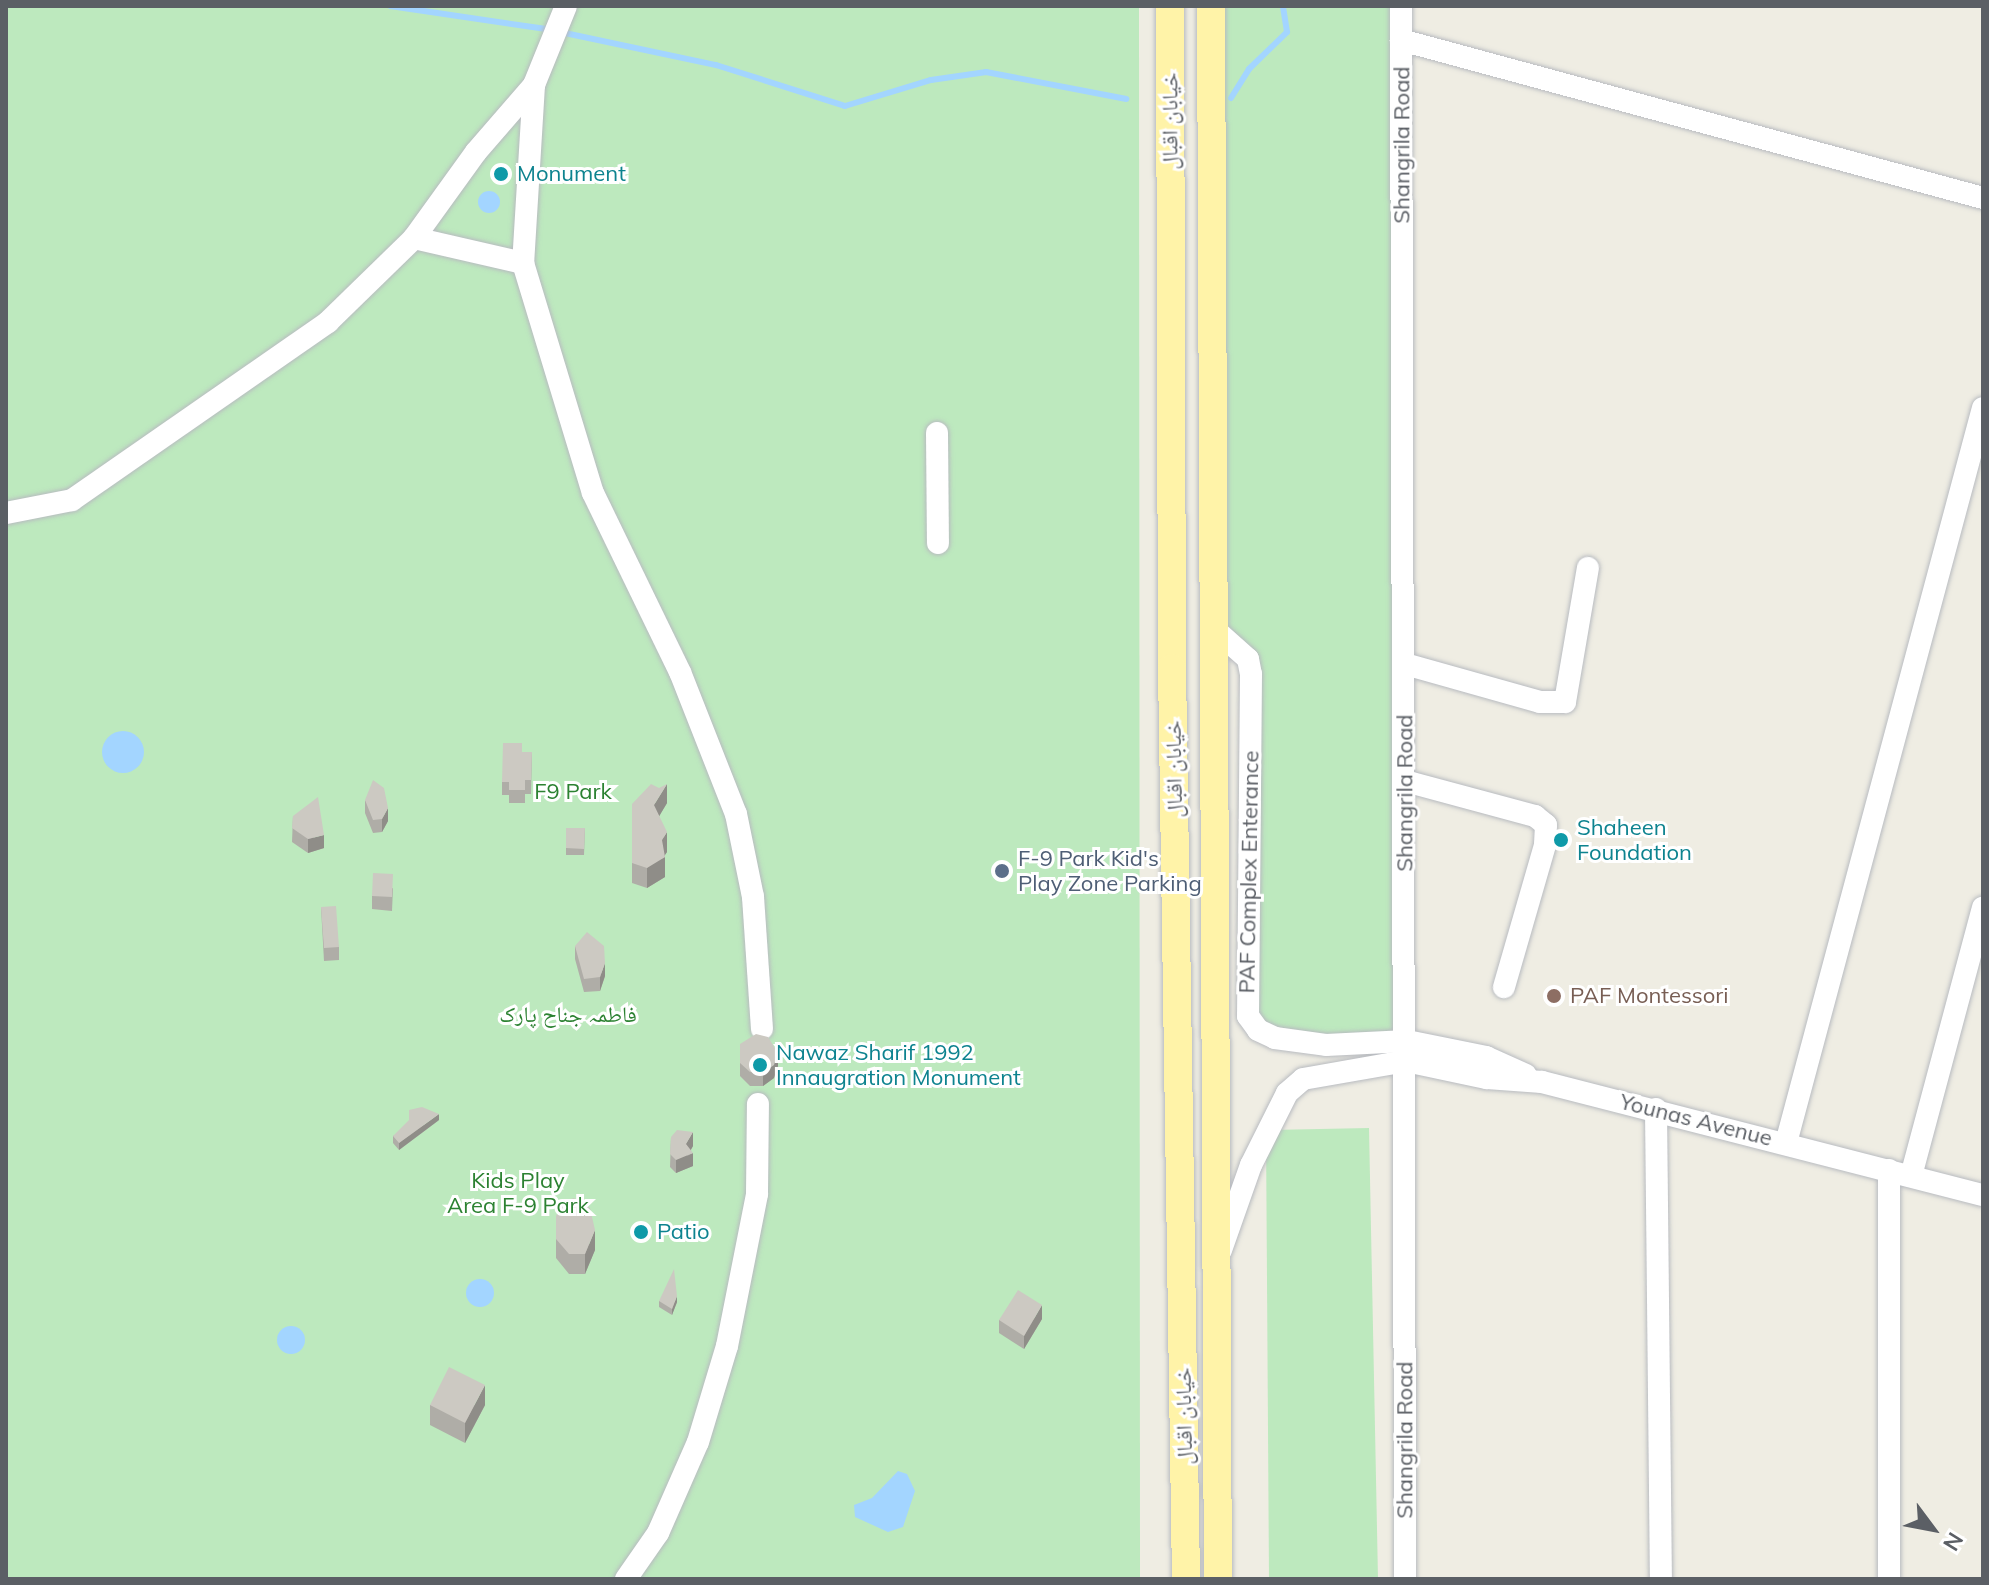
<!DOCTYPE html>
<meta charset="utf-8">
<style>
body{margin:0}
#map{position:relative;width:1989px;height:1585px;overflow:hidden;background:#efede3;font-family:Mulish,"Noto Naskh Arabic",sans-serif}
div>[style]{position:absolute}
.green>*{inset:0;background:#bde9be}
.water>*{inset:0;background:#a3d5ff}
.round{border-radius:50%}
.stream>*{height:6px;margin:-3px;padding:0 3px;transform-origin:3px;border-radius:3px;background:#a3d5ff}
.roads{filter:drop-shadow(0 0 2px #b8bbc0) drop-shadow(0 0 2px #b8bbc0)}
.minor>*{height:22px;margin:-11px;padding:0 11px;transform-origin:11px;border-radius:11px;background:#fff}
.major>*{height:28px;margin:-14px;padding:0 14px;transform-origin:14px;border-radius:14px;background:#fff3a8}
.wall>*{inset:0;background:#afada7}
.shaded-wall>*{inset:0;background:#8f8d88}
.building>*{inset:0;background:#ccc9c2}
.dots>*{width:22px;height:22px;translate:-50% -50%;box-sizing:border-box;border:4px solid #fff;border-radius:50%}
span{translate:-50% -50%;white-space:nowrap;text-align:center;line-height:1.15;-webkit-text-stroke:6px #fff;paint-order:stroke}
.street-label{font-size:22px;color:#5b5f65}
.culture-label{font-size:22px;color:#0d838f}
.left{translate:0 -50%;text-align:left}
.park-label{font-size:22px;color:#2c8232}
.service-label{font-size:22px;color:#4e5e75}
.education-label{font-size:22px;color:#785e54}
.frame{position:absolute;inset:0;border:8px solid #5b5f65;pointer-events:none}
.north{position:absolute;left:1893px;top:1489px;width:80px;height:80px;-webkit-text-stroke:6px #fff;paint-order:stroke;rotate:122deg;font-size:22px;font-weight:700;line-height:32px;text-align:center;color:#5b5f65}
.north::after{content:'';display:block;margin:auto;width:28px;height:36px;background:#5b5f65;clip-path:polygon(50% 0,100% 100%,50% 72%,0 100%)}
</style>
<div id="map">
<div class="green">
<div style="clip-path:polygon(6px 6px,1139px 6px,1140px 1579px,6px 1579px)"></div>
<div style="clip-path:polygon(1211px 6px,1401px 6px,1407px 1041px,1258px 1030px,1251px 674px,1212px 627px)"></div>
<div style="clip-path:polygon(1369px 1128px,1378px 1579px,1269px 1579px,1266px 1130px)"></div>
</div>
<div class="water">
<div class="round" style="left:478px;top:191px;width:22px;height:22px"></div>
<div class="round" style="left:102px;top:731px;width:42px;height:42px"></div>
<div class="round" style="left:466px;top:1279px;width:28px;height:28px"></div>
<div class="round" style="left:277px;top:1326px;width:28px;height:28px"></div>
<div style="clip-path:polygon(898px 1471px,907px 1474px,915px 1491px,903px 1527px,888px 1532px,855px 1517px,854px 1505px,872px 1498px)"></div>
</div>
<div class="stream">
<div style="left:390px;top:6px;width:158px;rotate:8.4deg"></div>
<div style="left:546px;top:29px;width:174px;rotate:12deg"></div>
<div style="left:716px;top:65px;width:135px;rotate:17.6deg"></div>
<div style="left:845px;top:106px;width:90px;rotate:-16.8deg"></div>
<div style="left:931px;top:80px;width:56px;rotate:-8.3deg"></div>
<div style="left:986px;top:72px;width:143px;rotate:10.9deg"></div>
<div style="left:1231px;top:98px;width:34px;rotate:-58deg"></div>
<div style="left:1249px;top:69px;width:53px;rotate:-44.2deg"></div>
<div style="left:1287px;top:32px;width:26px;rotate:-99deg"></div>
</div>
<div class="roads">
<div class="minor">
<div style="left:566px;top:6px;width:85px;rotate:112.1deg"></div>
<div style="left:534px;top:85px;width:178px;rotate:93.5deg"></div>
<div style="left:523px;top:263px;width:240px;rotate:73.1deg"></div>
<div style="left:593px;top:493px;width:199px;rotate:64.1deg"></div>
<div style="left:680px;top:672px;width:153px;rotate:68.5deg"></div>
<div style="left:736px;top:814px;width:85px;rotate:78.4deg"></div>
<div style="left:753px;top:897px;width:132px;rotate:86.1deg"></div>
<div style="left:1401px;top:6px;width:1573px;rotate:89.85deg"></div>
<div style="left:1401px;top:40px;width:603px;rotate:15.19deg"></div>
<div style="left:414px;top:238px;width:112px;rotate:12.9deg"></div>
<div style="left:937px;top:433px;width:110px;rotate:89.5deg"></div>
<div style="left:6px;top:513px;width:67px;rotate:-11.1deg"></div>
<div style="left:72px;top:500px;width:312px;rotate:-34.8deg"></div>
<div style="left:328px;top:322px;width:120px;rotate:-44.3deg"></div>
<div style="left:414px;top:238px;width:106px;rotate:-54.2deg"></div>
<div style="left:476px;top:152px;width:89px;rotate:-49.1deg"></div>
<div style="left:1212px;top:627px;width:48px;rotate:41.6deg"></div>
<div style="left:1248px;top:659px;width:15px;rotate:79deg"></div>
<div style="left:1251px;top:674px;width:342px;rotate:90.5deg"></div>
<div style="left:1248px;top:1016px;width:17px;rotate:54deg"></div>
<div style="left:1258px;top:1030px;width:19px;rotate:25deg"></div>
<div style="left:1275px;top:1038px;width:51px;rotate:7.8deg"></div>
<div style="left:1326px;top:1045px;width:81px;rotate:-2.8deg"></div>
<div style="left:1407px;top:1041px;width:81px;rotate:11.4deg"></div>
<div style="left:1486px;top:1057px;width:44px;rotate:24.2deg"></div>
<div style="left:1405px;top:664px;width:140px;rotate:15.7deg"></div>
<div style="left:1540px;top:702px;width:25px"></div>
<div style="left:1565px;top:702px;width:136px;rotate:-80.3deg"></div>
<div style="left:1405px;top:781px;width:135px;rotate:15.1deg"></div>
<div style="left:1535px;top:816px;width:14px;rotate:39deg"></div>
<div style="left:1546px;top:825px;width:20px;rotate:93deg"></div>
<div style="left:1545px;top:845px;width:148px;rotate:106.1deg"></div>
<div style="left:1656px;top:1109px;width:470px;rotate:89.4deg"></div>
<div style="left:1786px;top:1143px;width:761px;rotate:-75deg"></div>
<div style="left:1911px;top:1176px;width:278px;rotate:-75deg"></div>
<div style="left:1221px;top:1250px;width:90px;rotate:-70.6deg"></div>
<div style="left:1251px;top:1165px;width:80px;rotate:-63.4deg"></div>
<div style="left:1287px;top:1093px;width:21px;rotate:-41deg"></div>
<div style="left:1303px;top:1079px;width:105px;rotate:-9.9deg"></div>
<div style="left:1406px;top:1061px;width:83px;rotate:11.9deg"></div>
<div style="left:1487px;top:1078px;width:55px;rotate:4.2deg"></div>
<div style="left:1542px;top:1082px;width:455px;rotate:14.4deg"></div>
<div style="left:626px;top:1579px;width:56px;rotate:-55.2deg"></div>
<div style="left:658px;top:1533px;width:99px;rotate:-66.3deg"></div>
<div style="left:698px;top:1442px;width:100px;rotate:-73.2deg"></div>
<div style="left:727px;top:1346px;width:155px;rotate:-78.8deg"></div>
<div style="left:757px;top:1194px;width:90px;rotate:-89.4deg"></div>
<div style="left:1889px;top:1579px;width:409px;rotate:-90deg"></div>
</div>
<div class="major">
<div style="left:1170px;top:6px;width:662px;rotate:89.83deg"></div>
<div style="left:1172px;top:668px;width:911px;rotate:89.12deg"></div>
<div style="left:1211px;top:6px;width:1573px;rotate:89.75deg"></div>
</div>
</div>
<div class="wall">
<div style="clip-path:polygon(522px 752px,532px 752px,531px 794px,525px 794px,525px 803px,509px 803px,509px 795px,502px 795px,502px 782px)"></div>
<div style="clip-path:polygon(365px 800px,388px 821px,382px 832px,373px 833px,365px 813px)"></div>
<div style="clip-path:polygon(667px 803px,659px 816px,667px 852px,665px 855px,665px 877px,647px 888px,632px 883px,632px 804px)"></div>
<div style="clip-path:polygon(293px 816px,324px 848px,308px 853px,292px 842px)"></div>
<div style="clip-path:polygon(566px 828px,585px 828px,584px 855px,566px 855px)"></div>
<div style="clip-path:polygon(393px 888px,392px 911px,372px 909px,372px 896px)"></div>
<div style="clip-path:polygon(321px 907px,339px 947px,339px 960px,324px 961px)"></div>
<div style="clip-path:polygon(575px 946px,605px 976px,600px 991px,584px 992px,575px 959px)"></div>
<div style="clip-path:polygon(740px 1044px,778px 1066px,774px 1078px,763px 1086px,750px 1086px,740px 1076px)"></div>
<div style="clip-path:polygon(439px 1120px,399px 1150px,393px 1143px,393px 1136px)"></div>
<div style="clip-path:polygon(671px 1137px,693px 1146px,691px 1150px,693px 1166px,676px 1173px,670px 1167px)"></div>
<div style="clip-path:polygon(556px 1216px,595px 1250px,585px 1274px,569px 1274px,556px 1258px)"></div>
<div style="clip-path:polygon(659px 1301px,677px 1302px,672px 1315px,659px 1307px)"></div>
<div style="clip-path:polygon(1042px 1319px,1024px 1349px,999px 1333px,999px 1320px)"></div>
<div style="clip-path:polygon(430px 1405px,485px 1405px,465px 1443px,430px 1425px)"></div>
</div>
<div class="shaded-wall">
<div style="clip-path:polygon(667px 784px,667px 803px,654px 825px,654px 805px)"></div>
<div style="clip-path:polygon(388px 808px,388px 821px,382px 832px,382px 819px)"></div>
<div style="clip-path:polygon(667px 832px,667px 852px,662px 859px,665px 857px,665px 877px,647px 888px,647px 868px,662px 840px)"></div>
<div style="clip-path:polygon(324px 835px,324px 848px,308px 853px,308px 839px)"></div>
<div style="clip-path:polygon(605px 963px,605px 976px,600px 991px,600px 977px)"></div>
<div style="clip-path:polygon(778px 1053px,778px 1066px,774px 1078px,763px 1086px,763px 1073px)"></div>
<div style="clip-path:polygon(439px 1114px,439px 1120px,399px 1150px,399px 1143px)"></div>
<div style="clip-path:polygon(693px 1132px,693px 1146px,687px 1156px,693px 1153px,693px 1166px,676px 1173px,676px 1160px)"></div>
<div style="clip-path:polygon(595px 1230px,595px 1250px,585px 1274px,585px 1254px)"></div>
<div style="clip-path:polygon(677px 1296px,677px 1302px,672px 1315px,672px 1309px)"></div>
<div style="clip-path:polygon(1042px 1305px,1042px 1319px,1024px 1349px,1024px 1336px)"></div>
<div style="clip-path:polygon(485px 1385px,485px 1405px,465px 1443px,465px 1423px)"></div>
</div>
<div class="building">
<div style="clip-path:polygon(503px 743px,522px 743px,522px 752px,532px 752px,531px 780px,525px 780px,525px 790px,509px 790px,509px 782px,502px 782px)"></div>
<div style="clip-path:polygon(373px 780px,384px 788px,388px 808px,382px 819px,373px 820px,365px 800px)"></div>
<div style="clip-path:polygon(651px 784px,659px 788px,667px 784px,654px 805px,667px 832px,662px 840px,665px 857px,647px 868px,632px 863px,632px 804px)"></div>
<div style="clip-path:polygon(318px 797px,324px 835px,308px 839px,292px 828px,293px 816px)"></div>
<div style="clip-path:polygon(566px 828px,585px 828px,584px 849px,566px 848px)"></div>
<div style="clip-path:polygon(373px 873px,393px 874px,392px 897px,372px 896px)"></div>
<div style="clip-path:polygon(336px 906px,339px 947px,324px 948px,321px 907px)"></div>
<div style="clip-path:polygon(587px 932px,604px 946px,605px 963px,600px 977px,584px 979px,575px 946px)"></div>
<div style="clip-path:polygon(756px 1034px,768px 1037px,778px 1053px,774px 1065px,763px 1073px,750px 1072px,740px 1063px,740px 1044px)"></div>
<div style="clip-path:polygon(422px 1107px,439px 1114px,399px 1143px,393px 1136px,409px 1120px,409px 1110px)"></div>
<div style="clip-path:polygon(677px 1130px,693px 1132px,686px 1144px,693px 1153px,676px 1160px,670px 1154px,671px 1137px)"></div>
<div style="clip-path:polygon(574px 1198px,590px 1208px,595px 1230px,585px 1254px,569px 1254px,556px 1239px,556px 1216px,563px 1202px)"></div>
<div style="clip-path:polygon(674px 1269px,677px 1296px,672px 1309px,659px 1301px)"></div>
<div style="clip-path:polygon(1018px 1290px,1042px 1305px,1024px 1336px,999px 1320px)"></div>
<div style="clip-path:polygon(449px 1367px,485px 1385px,465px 1423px,430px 1405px)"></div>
</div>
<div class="dots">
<div style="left:501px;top:174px;background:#0f9aa8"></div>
<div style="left:1561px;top:840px;background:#0f9aa8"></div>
<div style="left:1002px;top:871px;background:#5c6f8a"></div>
<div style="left:1554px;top:996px;background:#8d6e63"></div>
<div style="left:760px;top:1065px;background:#0f9aa8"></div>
<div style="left:641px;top:1232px;background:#0f9aa8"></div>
</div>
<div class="street-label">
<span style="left:1170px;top:121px;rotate:-90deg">خیابان اقبال</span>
<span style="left:1402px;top:145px;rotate:-90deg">Shangrila Road</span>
<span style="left:1174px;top:769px;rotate:-91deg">خیابان اقبال</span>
<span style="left:1405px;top:793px;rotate:-90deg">Shangrila Road</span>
<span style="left:1249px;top:872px;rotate:-89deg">PAF Complex Enterance</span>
<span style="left:1696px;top:1120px;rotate:14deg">Younas Avenue</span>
<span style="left:1184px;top:1416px;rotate:-91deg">خیابان اقبال</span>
<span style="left:1405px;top:1440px;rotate:-90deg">Shangrila Road</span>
</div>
<div class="culture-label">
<span class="left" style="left:517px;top:174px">Monument</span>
<span class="left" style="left:1577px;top:840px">Shaheen<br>Foundation</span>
<span class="left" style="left:776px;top:1065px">Nawaz Sharif 1992<br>Innaugration Monument</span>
<span class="left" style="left:657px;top:1232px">Patio</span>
</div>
<div class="park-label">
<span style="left:573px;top:792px">F9 Park</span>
<span style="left:568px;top:1015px">فاطمہ جناح پارک</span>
<span style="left:518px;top:1193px">Kids Play<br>Area F-9 Park</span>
</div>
<div class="service-label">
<span class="left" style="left:1018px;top:871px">F-9 Park Kid's<br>Play Zone Parking</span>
</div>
<div class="education-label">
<span class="left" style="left:1570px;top:996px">PAF Montessori</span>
</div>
<div class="frame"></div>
<div class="north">N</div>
</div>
